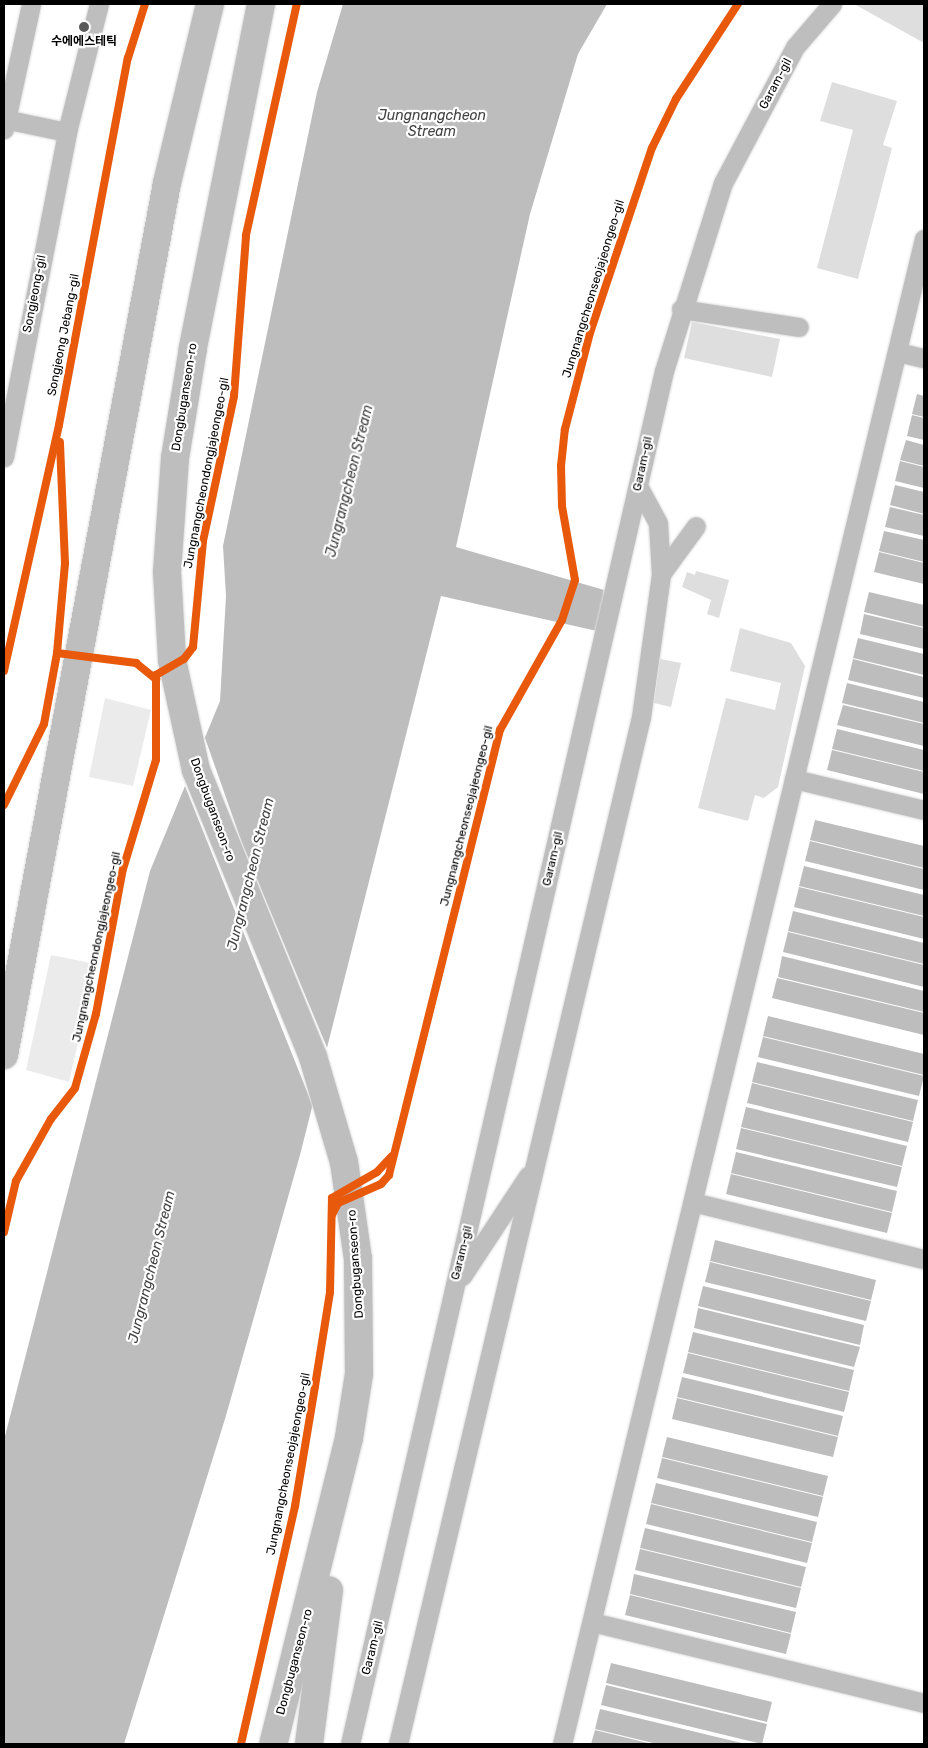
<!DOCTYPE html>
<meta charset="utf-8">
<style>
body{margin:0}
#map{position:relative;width:928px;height:1748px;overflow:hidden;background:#fff;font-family:Rubik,"Noto Sans KR",sans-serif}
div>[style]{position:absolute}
.green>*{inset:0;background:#ebebeb}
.water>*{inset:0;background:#bdbdbd}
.pier>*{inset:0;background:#fff}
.building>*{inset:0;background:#dedede}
.roads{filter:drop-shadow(0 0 1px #dbdbdb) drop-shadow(0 0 1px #dbdbdb)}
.minor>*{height:19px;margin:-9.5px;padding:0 9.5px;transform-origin:9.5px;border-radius:9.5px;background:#bebebe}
.highway>*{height:28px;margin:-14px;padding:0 14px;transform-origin:14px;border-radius:14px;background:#bebebe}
.cycleway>*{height:8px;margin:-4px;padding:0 4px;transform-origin:4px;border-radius:4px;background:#e8590c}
.dots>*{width:14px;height:14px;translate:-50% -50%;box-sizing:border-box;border:2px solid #fff;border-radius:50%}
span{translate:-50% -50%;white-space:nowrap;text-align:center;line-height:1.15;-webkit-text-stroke:4.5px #fff;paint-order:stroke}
.poi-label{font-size:12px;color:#000;font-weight:700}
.street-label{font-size:12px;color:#000}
.water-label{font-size:14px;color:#424242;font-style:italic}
.frame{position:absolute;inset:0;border:5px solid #000;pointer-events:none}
</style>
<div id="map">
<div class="green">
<div style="clip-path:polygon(105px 698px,151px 710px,133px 786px,89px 777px)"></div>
<div style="clip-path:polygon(51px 955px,96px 964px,69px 1082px,26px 1070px)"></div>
</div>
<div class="water">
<div style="clip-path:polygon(343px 4px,607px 4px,578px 54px,530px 214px,456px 547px,604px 590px,597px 631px,441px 596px,300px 1155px,225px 1419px,124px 1744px,4px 1744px,4px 1440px,150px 871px,220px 701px,226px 596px,223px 546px,317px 92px)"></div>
<div style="clip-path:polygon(917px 394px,924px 396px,924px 417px,912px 414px)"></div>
<div style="clip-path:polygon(912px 415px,924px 418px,924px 440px,907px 436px)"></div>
<div style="clip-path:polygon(906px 440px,924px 445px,924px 466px,900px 460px)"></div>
<div style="clip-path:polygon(900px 461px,924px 467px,924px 488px,895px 481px)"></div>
<div style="clip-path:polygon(895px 485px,924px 492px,924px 514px,890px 505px)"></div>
<div style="clip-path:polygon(890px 507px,924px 515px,924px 536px,885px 527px)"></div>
<div style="clip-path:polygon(884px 531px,924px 540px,924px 562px,879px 551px)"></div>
<div style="clip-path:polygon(879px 552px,924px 563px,924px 584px,874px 572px)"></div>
<div style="clip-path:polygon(869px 592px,924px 605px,924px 627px,864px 612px)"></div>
<div style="clip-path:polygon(864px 614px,924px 628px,924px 649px,860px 634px)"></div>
<div style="clip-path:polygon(858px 638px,924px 654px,924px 675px,853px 658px)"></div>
<div style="clip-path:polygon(853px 659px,924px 677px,924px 698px,848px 680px)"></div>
<div style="clip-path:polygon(847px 683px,924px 702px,924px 723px,842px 703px)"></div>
<div style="clip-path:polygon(843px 705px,924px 724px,924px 746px,837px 725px)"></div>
<div style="clip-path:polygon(837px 729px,924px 750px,924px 771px,832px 749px)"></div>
<div style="clip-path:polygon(832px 750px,924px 772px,924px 794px,827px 770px)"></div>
<div style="clip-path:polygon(815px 820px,924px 846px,924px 868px,810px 840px)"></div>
<div style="clip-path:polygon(810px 841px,924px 869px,924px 890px,805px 861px)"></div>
<div style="clip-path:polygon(804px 866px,924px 895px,924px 916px,799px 886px)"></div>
<div style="clip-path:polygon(799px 887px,924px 917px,924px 939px,794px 907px)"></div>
<div style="clip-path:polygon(793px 911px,924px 943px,924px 964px,788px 931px)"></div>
<div style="clip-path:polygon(788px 932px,924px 965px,924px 987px,783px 952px)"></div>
<div style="clip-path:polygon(782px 956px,924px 991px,924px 1012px,778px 977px)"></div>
<div style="clip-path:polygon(777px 978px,924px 1013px,924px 1035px,772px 998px)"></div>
<div style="clip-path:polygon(768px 1016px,924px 1054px,924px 1075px,763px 1036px)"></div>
<div style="clip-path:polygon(763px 1037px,924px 1076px,919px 1096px,758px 1057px)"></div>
<div style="clip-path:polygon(757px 1062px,918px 1100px,913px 1121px,752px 1082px)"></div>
<div style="clip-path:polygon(752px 1083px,913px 1122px,908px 1142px,747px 1103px)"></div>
<div style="clip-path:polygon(746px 1107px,907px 1146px,902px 1166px,741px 1127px)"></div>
<div style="clip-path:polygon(741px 1128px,902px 1167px,897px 1187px,736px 1149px)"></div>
<div style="clip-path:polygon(736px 1152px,897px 1191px,892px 1212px,731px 1173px)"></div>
<div style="clip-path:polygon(731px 1174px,892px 1213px,887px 1233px,726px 1194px)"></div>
<div style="clip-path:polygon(715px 1240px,876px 1280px,871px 1300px,710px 1261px)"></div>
<div style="clip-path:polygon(710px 1262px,871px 1301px,866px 1321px,705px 1282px)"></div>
<div style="clip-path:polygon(703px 1286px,864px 1325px,860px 1345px,698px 1306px)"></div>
<div style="clip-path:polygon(698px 1308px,860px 1347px,854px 1367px,694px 1328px)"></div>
<div style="clip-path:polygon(693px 1332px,854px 1370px,849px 1391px,688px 1352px)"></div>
<div style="clip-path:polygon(688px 1353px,849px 1392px,844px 1412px,683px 1373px)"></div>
<div style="clip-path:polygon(682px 1377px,843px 1416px,838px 1436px,677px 1397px)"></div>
<div style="clip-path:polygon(677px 1398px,838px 1437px,833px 1457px,672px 1419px)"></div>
<div style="clip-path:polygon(667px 1437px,828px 1476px,823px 1496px,662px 1457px)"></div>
<div style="clip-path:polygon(662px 1458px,823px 1497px,818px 1517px,657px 1478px)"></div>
<div style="clip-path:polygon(656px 1483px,817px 1522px,812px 1542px,651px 1503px)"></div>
<div style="clip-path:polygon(651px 1504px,812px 1543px,807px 1563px,646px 1524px)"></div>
<div style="clip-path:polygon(645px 1528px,806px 1567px,801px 1587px,640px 1548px)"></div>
<div style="clip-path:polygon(640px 1549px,801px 1588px,796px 1608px,635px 1570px)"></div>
<div style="clip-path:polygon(634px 1574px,796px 1612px,791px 1633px,630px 1594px)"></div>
<div style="clip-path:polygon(630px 1595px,791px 1634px,786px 1654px,625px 1615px)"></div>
<div style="clip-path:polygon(611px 1663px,772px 1702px,767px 1722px,606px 1683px)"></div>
<div style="clip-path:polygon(606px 1685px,767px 1724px,762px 1744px,601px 1705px)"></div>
<div style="clip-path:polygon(600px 1709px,746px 1744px,657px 1744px,595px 1729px)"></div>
<div style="clip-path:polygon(595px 1730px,652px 1744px,591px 1744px)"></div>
</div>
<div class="pier">
<div style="clip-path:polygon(205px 738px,242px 843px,328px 1050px,314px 1109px,183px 781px)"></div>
</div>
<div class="building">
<div style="clip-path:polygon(854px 4px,924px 4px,924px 43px)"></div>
<div style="clip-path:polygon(832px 82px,897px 101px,883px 145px,892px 148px,858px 279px,817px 268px,853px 130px,820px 121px)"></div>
<div style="clip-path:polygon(692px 322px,780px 339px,772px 377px,684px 358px)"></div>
<div style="clip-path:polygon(696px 571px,729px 580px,719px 618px,707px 614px,711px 600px,682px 587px,687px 572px,695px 575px)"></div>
<div style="clip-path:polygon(740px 628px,791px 643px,805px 666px,778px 787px,764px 798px,755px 795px,748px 821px,698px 808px,726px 698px,775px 710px,781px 683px,730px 671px)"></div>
<div style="clip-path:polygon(660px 659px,681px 663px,671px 707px,654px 703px)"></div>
</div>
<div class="roads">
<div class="minor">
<div style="left:4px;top:119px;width:64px;rotate:11.7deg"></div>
<div style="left:4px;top:129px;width:128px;rotate:-77.8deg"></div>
<div style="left:681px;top:309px;width:119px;rotate:8.7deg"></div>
<div style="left:897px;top:352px;width:28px;rotate:13deg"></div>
<div style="left:4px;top:457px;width:335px;rotate:-79deg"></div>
<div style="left:68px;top:128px;width:128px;rotate:-76deg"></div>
<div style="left:661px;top:574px;width:59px;rotate:-53.9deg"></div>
<div style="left:794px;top:779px;width:134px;rotate:13.4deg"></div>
<div style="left:693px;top:1202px;width:238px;rotate:13.9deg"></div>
<div style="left:462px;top:1276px;width:120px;rotate:-56.6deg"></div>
<div style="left:592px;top:1622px;width:342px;rotate:13.7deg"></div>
<div style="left:350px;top:1744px;width:1408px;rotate:-77.12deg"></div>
<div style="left:664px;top:371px;width:197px;rotate:-72.6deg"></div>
<div style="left:723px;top:183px;width:154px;rotate:-62.1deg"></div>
<div style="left:795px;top:47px;width:57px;rotate:-49.3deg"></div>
<div style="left:398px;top:1744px;width:1055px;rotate:-76.69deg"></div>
<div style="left:641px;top:717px;width:144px;rotate:-82deg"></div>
<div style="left:661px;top:574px;width:51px;rotate:-93.4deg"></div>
<div style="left:658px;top:523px;width:42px;rotate:-118.4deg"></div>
<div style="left:562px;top:1744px;width:1548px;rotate:-76.48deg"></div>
</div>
<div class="highway">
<div style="left:261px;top:4px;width:351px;rotate:101.2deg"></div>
<div style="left:193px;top:348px;width:111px;rotate:99.3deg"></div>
<div style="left:175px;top:458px;width:114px;rotate:94deg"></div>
<div style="left:167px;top:572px;width:88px;rotate:86.7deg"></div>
<div style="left:172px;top:660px;width:113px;rotate:77.7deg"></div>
<div style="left:196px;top:770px;width:310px;rotate:67.8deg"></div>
<div style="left:313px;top:1057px;width:109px;rotate:73.6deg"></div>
<div style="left:344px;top:1162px;width:98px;rotate:81.8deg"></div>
<div style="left:358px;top:1259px;width:115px;rotate:89.5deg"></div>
<div style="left:359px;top:1374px;width:65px;rotate:98.9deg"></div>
<div style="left:349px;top:1438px;width:315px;rotate:103.9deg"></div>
<div style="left:4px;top:1055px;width:887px;rotate:-79.41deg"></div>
<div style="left:167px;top:183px;width:184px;rotate:-76.5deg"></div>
<div style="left:309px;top:1744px;width:155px;rotate:-82.6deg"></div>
</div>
</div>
<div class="cycleway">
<div style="left:57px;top:653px;width:80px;rotate:7.2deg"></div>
<div style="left:136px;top:663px;width:26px;rotate:39deg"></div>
<div style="left:4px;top:671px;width:252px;rotate:-77.4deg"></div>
<div style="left:59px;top:425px;width:373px;rotate:-79.4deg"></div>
<div style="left:128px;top:58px;width:57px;rotate:-72.5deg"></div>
<div style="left:4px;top:805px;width:90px;rotate:-63.7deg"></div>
<div style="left:44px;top:724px;width:72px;rotate:-79.6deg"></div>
<div style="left:57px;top:653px;width:90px;rotate:-84.9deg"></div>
<div style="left:65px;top:563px;width:121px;rotate:-92.4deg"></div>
<div style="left:332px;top:1215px;width:13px;rotate:-63deg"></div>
<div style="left:338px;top:1203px;width:47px;rotate:-23.8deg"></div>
<div style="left:381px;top:1184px;width:12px;rotate:-48deg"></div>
<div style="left:389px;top:1175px;width:459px;rotate:-76deg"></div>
<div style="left:500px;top:730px;width:126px;rotate:-60.6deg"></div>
<div style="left:562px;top:620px;width:42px;rotate:-72deg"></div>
<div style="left:575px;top:580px;width:75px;rotate:-100deg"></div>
<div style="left:562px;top:506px;width:40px;rotate:-91.4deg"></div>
<div style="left:561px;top:466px;width:37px;rotate:-84deg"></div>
<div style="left:565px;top:429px;width:99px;rotate:-75.4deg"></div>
<div style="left:590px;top:333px;width:195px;rotate:-71.5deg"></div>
<div style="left:652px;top:148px;width:55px;rotate:-63.9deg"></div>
<div style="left:676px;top:99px;width:113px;rotate:-56.9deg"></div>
<div style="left:4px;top:1232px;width:52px;rotate:-76.8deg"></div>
<div style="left:16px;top:1181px;width:71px;rotate:-60.6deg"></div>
<div style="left:51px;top:1119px;width:39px;rotate:-52deg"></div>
<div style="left:75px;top:1088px;width:77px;rotate:-74.2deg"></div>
<div style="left:96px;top:1014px;width:147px;rotate:-79.5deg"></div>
<div style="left:123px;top:869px;width:114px;rotate:-73.2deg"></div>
<div style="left:156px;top:760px;width:85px;rotate:-90deg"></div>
<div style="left:156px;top:675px;width:32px;rotate:-30deg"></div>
<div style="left:184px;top:659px;width:15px;rotate:-53deg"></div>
<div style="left:193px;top:647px;width:106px;rotate:-84.6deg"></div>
<div style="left:203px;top:541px;width:148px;rotate:-77.9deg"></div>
<div style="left:234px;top:396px;width:161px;rotate:-85.7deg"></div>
<div style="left:246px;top:235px;width:237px;rotate:-77.6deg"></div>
<div style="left:241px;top:1744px;width:244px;rotate:-77.2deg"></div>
<div style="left:295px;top:1506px;width:122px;rotate:-80.5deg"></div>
<div style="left:315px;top:1386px;width:95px;rotate:-80.9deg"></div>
<div style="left:330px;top:1292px;width:94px;rotate:-88.8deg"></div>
<div style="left:332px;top:1198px;width:52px;rotate:-30deg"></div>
<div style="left:377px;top:1172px;width:22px;rotate:-47deg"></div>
</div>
<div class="dots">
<div style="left:84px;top:27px;background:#595959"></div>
</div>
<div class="poi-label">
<span style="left:84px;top:42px">수에에스테틱</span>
</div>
<div class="street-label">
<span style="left:776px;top:84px;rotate:-62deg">Garam-gil</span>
<span style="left:594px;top:289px;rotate:-73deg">Jungnangcheonseojajeongeo-gil</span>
<span style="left:35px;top:294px;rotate:-79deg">Songjeong-gil</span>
<span style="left:64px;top:335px;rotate:-79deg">Songjeong Jebang-gil</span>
<span style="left:185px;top:397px;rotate:-81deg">Dongbuganseon-ro</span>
<span style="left:643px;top:464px;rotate:-78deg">Garam-gil</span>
<span style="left:207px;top:473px;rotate:-79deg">Jungnangcheondongjajeongeo-gil</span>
<span style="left:212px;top:810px;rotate:70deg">Dongbuganseon-ro</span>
<span style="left:467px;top:816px;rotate:-76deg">Jungnangcheonseojajeongeo-gil</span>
<span style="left:553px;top:859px;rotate:-77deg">Garam-gil</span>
<span style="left:97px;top:947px;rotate:-78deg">Jungnangcheondongjajeongeo-gil</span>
<span style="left:462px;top:1253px;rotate:-76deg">Garam-gil</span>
<span style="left:356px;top:1264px;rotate:-94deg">Dongbuganseon-ro</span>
<span style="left:289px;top:1464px;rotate:-79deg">Jungnangcheonseojajeongeo-gil</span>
<span style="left:373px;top:1648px;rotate:-76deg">Garam-gil</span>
<span style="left:295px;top:1662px;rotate:-75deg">Dongbuganseon-ro</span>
</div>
<div class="water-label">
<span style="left:432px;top:124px">Jungnangcheon<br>Stream</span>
<span style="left:350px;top:481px;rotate:-76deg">Jungrangcheon Stream</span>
<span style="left:251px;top:874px;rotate:-76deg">Jungrangcheon Stream</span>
<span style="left:152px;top:1267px;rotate:-76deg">Jungrangcheon Stream</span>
</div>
<div class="frame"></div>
</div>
